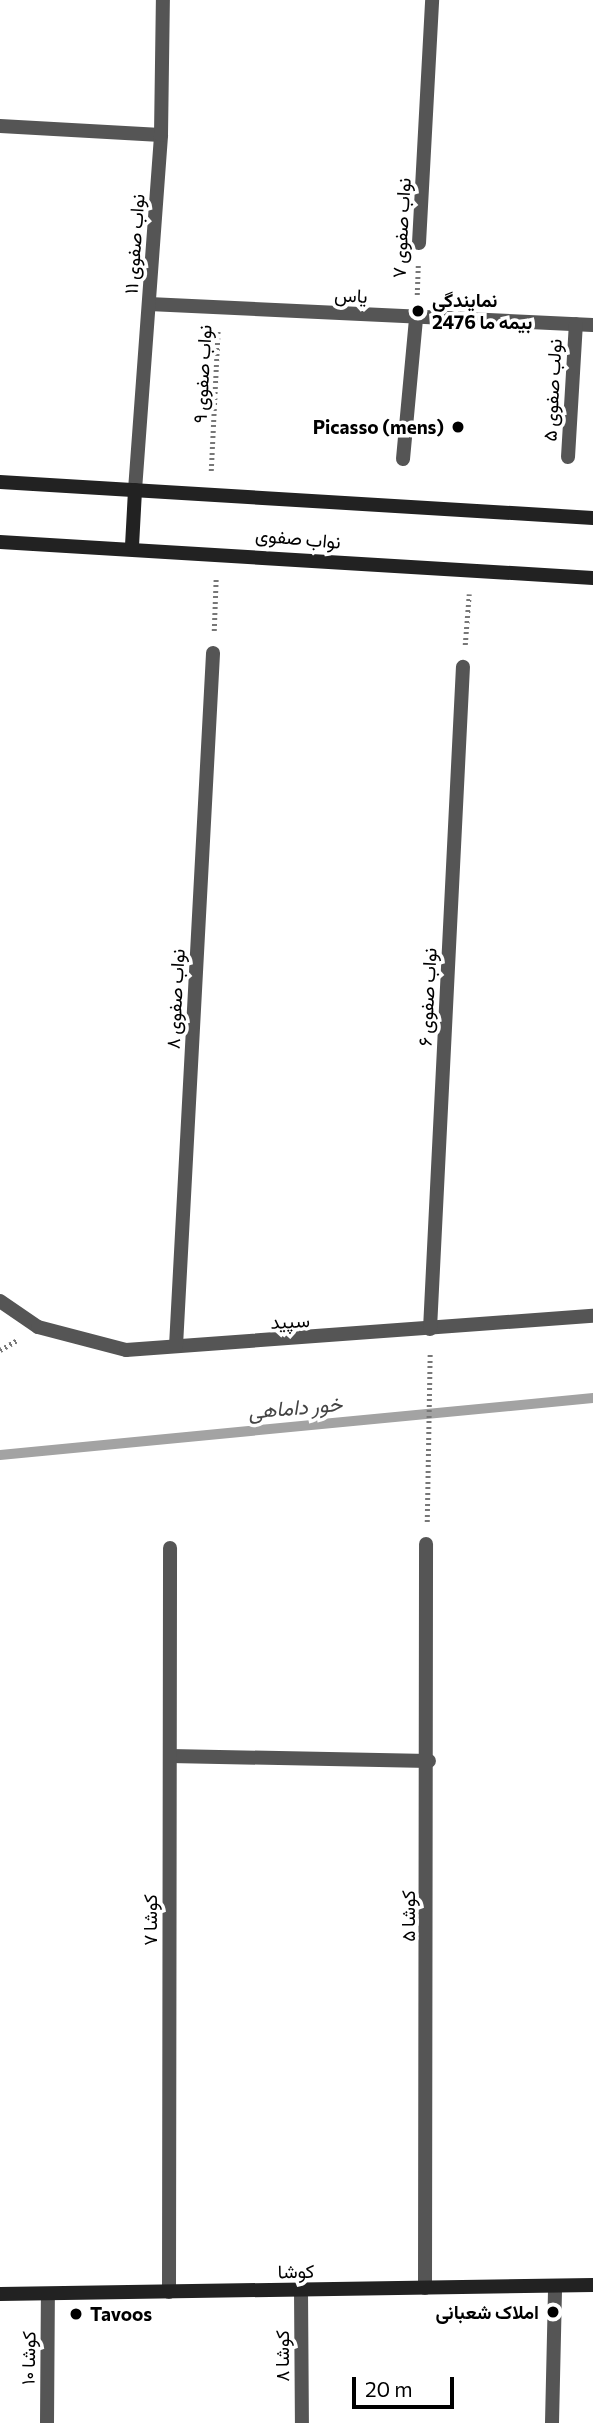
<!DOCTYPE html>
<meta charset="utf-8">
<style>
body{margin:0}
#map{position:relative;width:593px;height:2423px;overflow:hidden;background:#fff;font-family:Commissioner,Vazirmatn,sans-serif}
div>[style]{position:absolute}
.stream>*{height:10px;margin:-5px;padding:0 5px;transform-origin:5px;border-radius:5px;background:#a3a3a3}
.path>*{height:4.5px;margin-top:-2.25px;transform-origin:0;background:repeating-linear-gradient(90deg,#777 0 2px,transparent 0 5.5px)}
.street>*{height:14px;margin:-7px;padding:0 7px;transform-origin:7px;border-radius:7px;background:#555}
.secondary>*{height:14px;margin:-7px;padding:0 7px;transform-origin:7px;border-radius:7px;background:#222}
.dots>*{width:19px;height:19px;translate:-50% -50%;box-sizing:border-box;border:4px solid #fff;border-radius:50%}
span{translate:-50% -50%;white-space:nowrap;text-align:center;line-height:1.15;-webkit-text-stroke:7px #fff;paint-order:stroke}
.street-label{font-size:19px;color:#000}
.poi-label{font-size:19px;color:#000;font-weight:700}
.left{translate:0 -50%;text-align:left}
.right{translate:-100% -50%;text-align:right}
.water-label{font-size:21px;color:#444;font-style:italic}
.scale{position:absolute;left:352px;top:2377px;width:102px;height:32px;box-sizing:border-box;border:4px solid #000;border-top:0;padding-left:9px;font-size:21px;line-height:24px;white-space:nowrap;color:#000;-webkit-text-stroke:5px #fff;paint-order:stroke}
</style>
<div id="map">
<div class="stream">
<div style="left:0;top:1455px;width:596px;rotate:-5.49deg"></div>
</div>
<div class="path">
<div style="left:417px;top:295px;width:30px;rotate:-88deg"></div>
<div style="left:211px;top:471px;width:142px;rotate:-87.2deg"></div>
<div style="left:214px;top:631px;width:54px;rotate:-87.9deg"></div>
<div style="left:465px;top:645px;width:51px;rotate:-85.5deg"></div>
<div style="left:0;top:1350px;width:20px;rotate:-30deg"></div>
<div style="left:427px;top:1522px;width:170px;rotate:-89deg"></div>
</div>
<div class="street">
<div style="left:0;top:126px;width:161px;rotate:3.2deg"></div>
<div style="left:419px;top:243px;width:243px;rotate:-86.9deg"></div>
<div style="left:149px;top:304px;width:444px;rotate:2.7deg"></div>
<div style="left:568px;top:457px;width:133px;rotate:-86.6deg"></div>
<div style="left:403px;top:459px;width:142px;rotate:-84.7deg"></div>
<div style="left:135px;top:490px;width:356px;rotate:-85.8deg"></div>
<div style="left:161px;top:135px;width:135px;rotate:-89.2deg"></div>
<div style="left:0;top:1301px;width:46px;rotate:34.4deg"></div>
<div style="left:38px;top:1327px;width:91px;rotate:14.6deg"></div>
<div style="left:126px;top:1350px;width:468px;rotate:-4.2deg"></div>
<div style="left:430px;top:1329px;width:663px;rotate:-87.15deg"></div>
<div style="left:176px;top:1346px;width:694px;rotate:-86.94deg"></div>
<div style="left:170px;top:1756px;width:259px;rotate:1.1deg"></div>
<div style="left:425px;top:2288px;width:744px;rotate:-89.92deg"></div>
<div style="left:301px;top:2290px;width:133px;rotate:89.6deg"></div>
<div style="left:169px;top:2292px;width:744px;rotate:-89.92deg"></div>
<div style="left:47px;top:2423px;width:129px;rotate:-89.6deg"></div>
<div style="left:552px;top:2423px;width:137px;rotate:-88.7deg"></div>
</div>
<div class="secondary">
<div style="left:0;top:482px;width:594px;rotate:3.47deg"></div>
<div style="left:0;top:542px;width:594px;rotate:3.47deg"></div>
<div style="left:132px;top:546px;width:56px;rotate:-86.9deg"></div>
<div style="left:0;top:2294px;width:593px;rotate:-0.87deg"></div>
</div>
<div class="dots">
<div style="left:418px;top:311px;background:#000"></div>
<div style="left:458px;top:427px;background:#000"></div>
<div style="left:553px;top:2312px;background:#000"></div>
<div style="left:76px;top:2314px;background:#000"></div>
</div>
<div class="street-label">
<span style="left:401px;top:228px;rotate:-87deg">نواب صفوی ۷</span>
<span style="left:134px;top:244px;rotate:-86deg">نواب صفوی ۱۱</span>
<span style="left:351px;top:295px;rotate:3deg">یاس</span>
<span style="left:202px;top:374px;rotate:-87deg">نواب صفوی ۹</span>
<span style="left:552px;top:390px;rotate:-87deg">نولب صفوی ۵</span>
<span style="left:298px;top:538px;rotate:5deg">نواب صفوی</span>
<span style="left:427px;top:997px;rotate:-87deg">نواب صفوی ۶</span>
<span style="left:175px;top:999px;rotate:-87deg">نواب صفوی ۸</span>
<span style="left:290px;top:1321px;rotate:-3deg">سپید</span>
<span style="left:408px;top:1916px;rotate:-90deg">کوشا ۵</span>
<span style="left:150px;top:1920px;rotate:-90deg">کوشا ۷</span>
<span style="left:296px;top:2271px;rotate:-1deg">کوشا</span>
<span style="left:282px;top:2356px;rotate:-90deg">کوشا ۸</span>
<span style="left:28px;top:2358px;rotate:-89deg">کوشا ۱۰</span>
</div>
<div class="poi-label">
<span class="left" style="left:432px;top:311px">نمایندگی<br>بیمه ما 2476</span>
<span class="right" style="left:444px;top:427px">Picasso (mens)</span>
<span class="right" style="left:539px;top:2312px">املاک شعبانی</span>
<span class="left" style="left:90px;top:2314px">Tavoos</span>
</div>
<div class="water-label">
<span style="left:295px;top:1407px;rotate:-5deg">خور داماهی</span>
</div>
<div class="scale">20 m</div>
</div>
